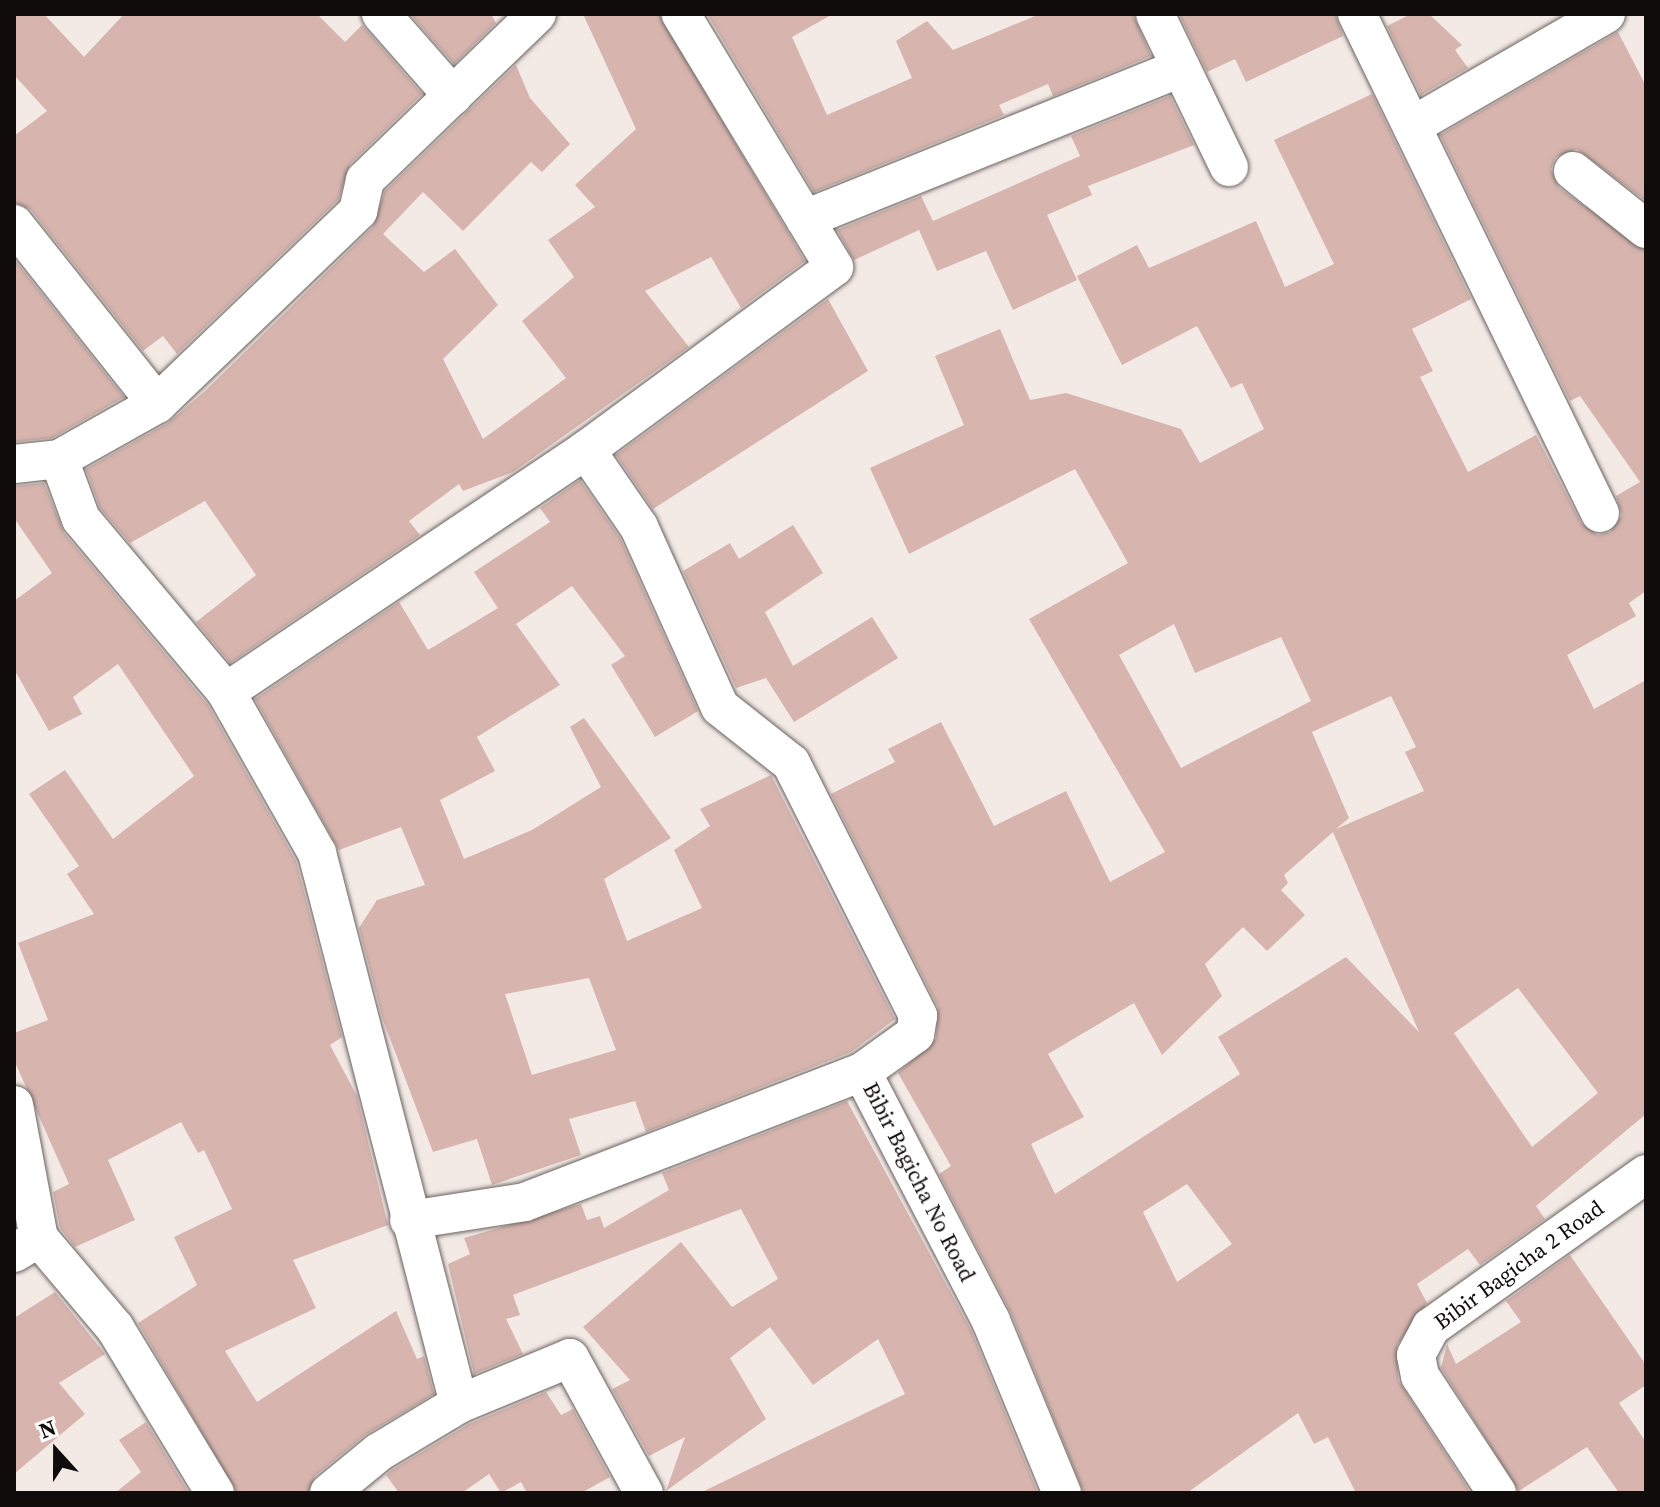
<!DOCTYPE html>
<style>
body{margin:0}
#map{position:relative;width:1660px;height:1507px;overflow:hidden;background:#f3eae6;font-family:"Source Serif 4",serif}
div>[style]{position:absolute}
.building>*{inset:0;background:#d7b5ae}
.roads{filter:drop-shadow(0 0 2px #6b6360) drop-shadow(0 0 2px #6b6360)}
.minor>*{height:38px;margin:-19px;padding:0 19px;transform-origin:19px;border-radius:19px;background:#fff}
span{translate:-50% -50%;white-space:nowrap;text-align:center;line-height:1.15;-webkit-text-stroke:7px #fff;paint-order:stroke}
.street-label{font-size:22px;color:#0f0c0b}
.frame{position:absolute;inset:0;border:16px solid #0f0c0b;pointer-events:none}
.north{position:absolute;left:16px;top:1411px;width:80px;height:80px;-webkit-text-stroke:6px #fff;paint-order:stroke;rotate:339deg;font-size:22px;font-weight:700;line-height:32px;text-align:center;color:#0f0c0b}
.north::after{content:'';display:block;margin:auto;width:28px;height:36px;background:#0f0c0b;clip-path:polygon(50% 0,100% 100%,50% 72%,0 100%)}
</style>
<div id="map">
<div class="building">
<div style="clip-path:polygon(14px 14px,44px 14px,84px 57px,124px 14px,317px 14px,345px 42px,362px 25px,422px 94px,350px 164px,338px 200px,177px 354px,163px 336px,143px 351px,31px 210px,14px 202px,14px 136px,47px 111px,14px 75px)"></div>
<div style="clip-path:polygon(410px 14px,491px 14px,496px 23px,454px 64px)"></div>
<div style="clip-path:polygon(583px 14px,659px 14px,805px 261px,741px 308px,711px 257px,645px 291px,689px 347px,513px 472px,463px 491px,459px 484px,409px 521px,420px 535px,230px 663px,196px 622px,256px 575px,205px 501px,130px 543px,100px 508px,86px 469px,168px 423px,204px 392px,373px 227px,385px 191px,516px 65px,530px 98px,570px 144px,542px 172px,531px 162px,463px 231px,423px 192px,383px 234px,424px 272px,455px 249px,498px 305px,443px 359px,483px 439px,566px 378px,522px 321px,574px 277px,548px 240px,595px 207px,575px 185px,636px 129px)"></div>
<div style="clip-path:polygon(707px 14px,833px 14px,792px 37px,827px 115px,912px 78px,896px 41px,927px 21px,953px 50px,1040px 14px,1133px 14px,1151px 56px,1053px 96px,1048px 84px,999px 105px,1004px 115px,814px 192px)"></div>
<div style="clip-path:polygon(1179px 14px,1335px 14px,1343px 36px,1246px 82px,1235px 59px,1207px 72px)"></div>
<div style="clip-path:polygon(1411px 14px,1429px 14px,1462px 45px,1455px 50px,1468px 68px,1421px 95px,1387px 26px)"></div>
<div style="clip-path:polygon(evenodd,1618px 32px,1646px 86px,1646px 201px,1577px 149px,1556px 157px,1551px 169px,1559px 188px,1646px 250px,1646px 591px,1629px 603px,1636px 616px,1567px 655px,1594px 709px,1646px 680px,1646px 1114px,1536px 1206px,1545px 1219px,1480px 1265px,1468px 1249px,1417px 1284px,1427px 1303px,1397px 1345px,1398px 1380px,1471px 1493px,1356px 1493px,1328px 1437px,1314px 1444px,1298px 1413px,1187px 1493px,1084px 1493px,1011px 1313px,939px 1174px,951px 1166px,898px 1073px,936px 1039px,938px 1007px,831px 794px,895px 762px,888px 749px,941px 722px,994px 826px,1066px 791px,1110px 882px,1165px 852px,1029px 619px,1128px 563px,1075px 469px,909px 554px,870px 468px,964px 425px,935px 356px,1000px 329px,1030px 400px,1066px 393px,1181px 429px,1200px 463px,1264px 429px,1242px 383px,1231px 388px,1197px 326px,1122px 365px,1077px 276px,1137px 245px,1149px 268px,1256px 221px,1285px 287px,1334px 264px,1274px 140px,1372px 94px,1471px 299px,1412px 329px,1433px 371px,1420px 377px,1468px 472px,1536px 435px,1581px 523px,1598px 535px,1610px 532px,1622px 515px,1616px 496px,1640px 482px,1580px 396px,1570px 401px,1440px 135px,1618px 32px,1174px 624px,1195px 673px,1281px 637px,1311px 701px,1181px 768px,1119px 655px,1174px 624px,1618px 32px,1391px 696px,1416px 747px,1405px 752px,1424px 791px,1336px 829px,1349px 818px,1312px 732px,1391px 696px,1618px 32px,1333px 832px,1419px 1032px,1346px 957px,1218px 1037px,1240px 1074px,1055px 1194px,1031px 1144px,1084px 1117px,1048px 1054px,1134px 1003px,1162px 1055px,1222px 996px,1205px 964px,1243px 927px,1267px 951px,1305px 915px,1281px 890px,1288px 883px,1284px 875px,1333px 832px,1618px 32px,1518px 988px,1598px 1093px,1532px 1147px,1454px 1033px,1518px 988px,1618px 32px,1187px 1184px,1232px 1244px,1177px 1282px,1143px 1212px,1187px 1184px)"></div>
<div style="clip-path:polygon(1170px 96px,1194px 145px,1088px 186px,1092px 195px,1047px 215px,1077px 280px,1013px 310px,986px 251px,937px 271px,919px 230px,854px 260px,837px 230px,921px 196px,933px 221px,1080px 156px,1071px 136px)"></div>
<div style="clip-path:polygon(14px 259px,124px 397px,52px 438px,14px 442px)"></div>
<div style="clip-path:polygon(828px 299px,868px 371px,653px 509px,616px 455px)"></div>
<div style="clip-path:polygon(evenodd,580px 480px,620px 538px,698px 711px,655px 737px,611px 665px,625px 656px,572px 586px,516px 624px,560px 685px,477px 737px,495px 771px,440px 800px,464px 859px,532px 830px,601px 787px,570px 727px,584px 718px,671px 838px,604px 879px,627px 941px,702px 908px,674px 850px,710px 826px,700px 809px,771px 775px,895px 1019px,851px 1052px,646px 1132px,635px 1101px,569px 1119px,581px 1155px,492px 1185px,477px 1139px,433px 1152px,383px 1020px,359px 928px,377px 900px,425px 885px,401px 827px,339px 850px,255px 699px,399px 602px,428px 650px,498px 608px,474px 572px,550px 522px,540px 508px,580px 480px,589px 978px,616px 1050px,532px 1075px,505px 994px,589px 978px)"></div>
<div style="clip-path:polygon(44px 483px,64px 533px,208px 705px,296px 861px,342px 1037px,330px 1045px,357px 1096px,388px 1225px,293px 1260px,316px 1308px,225px 1351px,257px 1402px,396px 1311px,417px 1359px,424px 1356px,434px 1394px,365px 1435px,315px 1476px,308px 1493px,237px 1493px,138px 1323px,197px 1285px,174px 1237px,232px 1209px,204px 1150px,198px 1153px,181px 1122px,108px 1160px,135px 1220px,75px 1247px,60px 1228px,53px 1192px,69px 1184px,14px 1060px,14px 1033px,48px 1020px,18px 943px,94px 914px,67px 874px,79px 866px,29px 794px,65px 770px,113px 839px,194px 776px,118px 664px,73px 697px,82px 714px,49px 731px,14px 669px,14px 601px,52px 573px,14px 518px,14px 486px)"></div>
<div style="clip-path:polygon(793px 525px,823px 573px,765px 612px,793px 666px,872px 617px,898px 658px,794px 722px,766px 678px,736px 688px,683px 571px,730px 543px,739px 559px)"></div>
<div style="clip-path:polygon(847px 1101px,971px 1330px,1038px 1493px,700px 1493px,905px 1394px,878px 1339px,813px 1385px,770px 1327px,730px 1358px,766px 1419px,666px 1491px,685px 1437px,649px 1456px,612px 1389px,630px 1380px,583px 1327px,681px 1242px,732px 1307px,778px 1279px,741px 1209px,513px 1295px,520px 1315px,506px 1319px,523px 1354px,474px 1374px,448px 1264px,470px 1254px,464px 1238px,581px 1204px,587px 1220px,600px 1216px,604px 1228px,669px 1190px,662px 1173px)"></div>
<div style="clip-path:polygon(1570px 1255px,1646px 1365px,1646px 1385px,1619px 1403px,1646px 1442px,1646px 1493px,1619px 1493px,1587px 1447px,1519px 1491px,1441px 1368px,1447px 1344px,1456px 1364px,1521px 1322px,1506px 1301px)"></div>
<div style="clip-path:polygon(55px 1292px,105px 1354px,59px 1383px,85px 1414px,14px 1474px,14px 1318px)"></div>
<div style="clip-path:polygon(546px 1392px,561px 1415px,573px 1409px,610px 1477px,581px 1493px,527px 1493px,521px 1482px,501px 1493px,489px 1474px,462px 1493px,399px 1493px,386px 1475px,364px 1493px,392px 1470px,469px 1424px)"></div>
<div style="clip-path:polygon(146px 1422px,189px 1493px,115px 1493px,141px 1472px,119px 1440px)"></div>
</div>
<div class="roads">
<div class="minor">
<div style="left:381px;top:14px;width:109px;rotate:48.7deg"></div>
<div style="left:1155px;top:14px;width:170px;rotate:64.2deg"></div>
<div style="left:1357px;top:14px;width:555px;rotate:64.04deg"></div>
<div style="left:1412px;top:126px;width:224px;rotate:-30deg"></div>
<div style="left:1573px;top:171px;width:93px;rotate:38.5deg"></div>
<div style="left:805px;top:219px;width:405px;rotate:-21.9deg"></div>
<div style="left:14px;top:224px;width:230px;rotate:51.5deg"></div>
<div style="left:586px;top:450px;width:93px;rotate:55.5deg"></div>
<div style="left:639px;top:527px;width:197px;rotate:65.8deg"></div>
<div style="left:720px;top:707px;width:90px;rotate:38.3deg"></div>
<div style="left:791px;top:763px;width:283px;rotate:63.3deg"></div>
<div style="left:918px;top:1016px;width:18px;rotate:99deg"></div>
<div style="left:915px;top:1034px;width:65px;rotate:144.4deg"></div>
<div style="left:862px;top:1072px;width:280px;rotate:62.6deg"></div>
<div style="left:991px;top:1321px;width:186px;rotate:67.6deg"></div>
<div style="left:59px;top:459px;width:64px;rotate:69.9deg"></div>
<div style="left:81px;top:519px;width:226px;rotate:50deg"></div>
<div style="left:226px;top:692px;width:185px;rotate:60.5deg"></div>
<div style="left:317px;top:853px;width:569px;rotate:75.55deg"></div>
<div style="left:14px;top:464px;width:45px;rotate:-6.3deg"></div>
<div style="left:59px;top:459px;width:112px;rotate:-29.3deg"></div>
<div style="left:157px;top:404px;width:279px;rotate:-43.8deg"></div>
<div style="left:358px;top:211px;width:32px;rotate:-77deg"></div>
<div style="left:365px;top:180px;width:239px;rotate:-44deg"></div>
<div style="left:226px;top:692px;width:434px;rotate:-33.9deg"></div>
<div style="left:586px;top:450px;width:308px;rotate:-36.4deg"></div>
<div style="left:834px;top:267px;width:296px;rotate:-121.2deg"></div>
<div style="left:14px;top:1105px;width:135px;rotate:79.4deg"></div>
<div style="left:39px;top:1238px;width:29px;rotate:149deg"></div>
<div style="left:409px;top:1220px;width:117px;rotate:-8.8deg"></div>
<div style="left:525px;top:1202px;width:361px;rotate:-21.1deg"></div>
<div style="left:39px;top:1238px;width:118px;rotate:49.8deg"></div>
<div style="left:115px;top:1328px;width:193px;rotate:58.8deg"></div>
<div style="left:329px;top:1493px;width:65px;rotate:-39.4deg"></div>
<div style="left:379px;top:1452px;width:93px;rotate:-31deg"></div>
<div style="left:459px;top:1404px;width:120px;rotate:-22.5deg"></div>
<div style="left:570px;top:1358px;width:154px;rotate:61.3deg"></div>
<div style="left:1497px;top:1493px;width:140px;rotate:-123.3deg"></div>
<div style="left:1420px;top:1376px;width:21px;rotate:-101deg"></div>
<div style="left:1416px;top:1355px;width:32px;rotate:-62deg"></div>
<div style="left:1431px;top:1327px;width:264px;rotate:-35.4deg"></div>
</div>
</div>
<div class="street-label">
<span style="left:919px;top:1182px;rotate:63deg">Bibir Bagicha No Road</span>
<span style="left:1519px;top:1265px;rotate:-36deg">Bibir Bagicha 2 Road</span>
</div>
<div class="frame"></div>
<div class="north">N</div>
</div>
